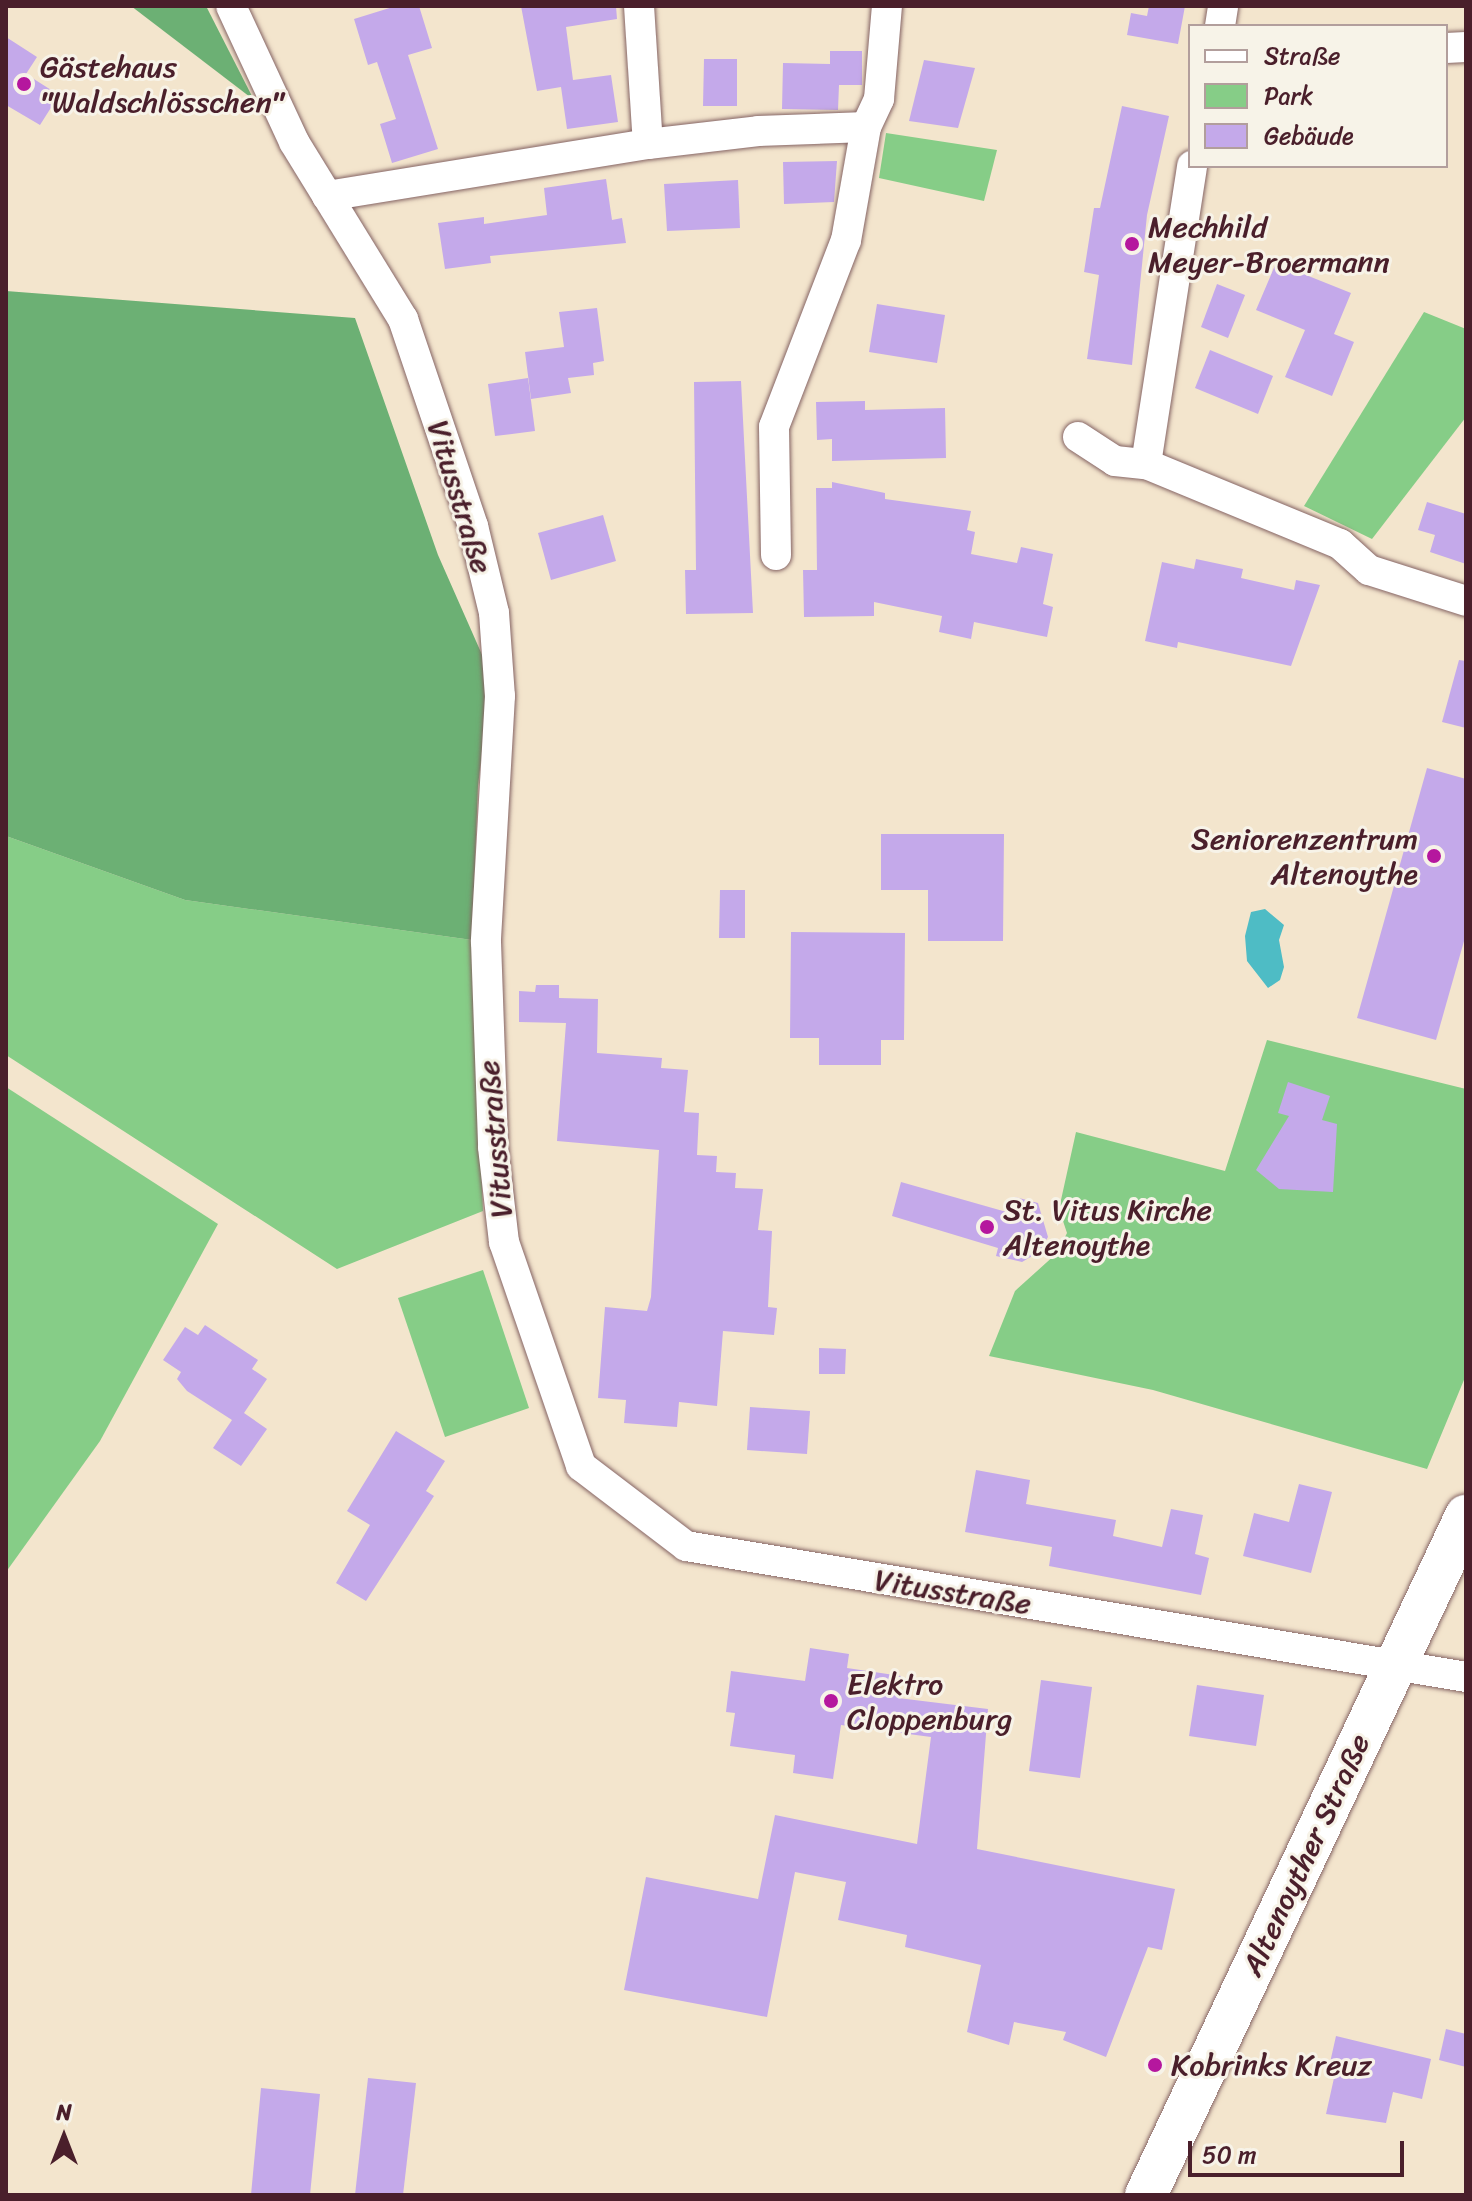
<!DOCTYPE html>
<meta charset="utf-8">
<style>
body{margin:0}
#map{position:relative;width:1472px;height:2201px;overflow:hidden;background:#f3e5cd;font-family:Sriracha,sans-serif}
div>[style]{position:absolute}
.green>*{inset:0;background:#86cd87}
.forest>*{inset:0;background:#6cb074}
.water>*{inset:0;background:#4ebcc5}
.building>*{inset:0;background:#c4a9ea}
.roads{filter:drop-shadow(0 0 2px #856464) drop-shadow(0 0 2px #856464)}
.minor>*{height:30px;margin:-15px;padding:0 15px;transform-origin:15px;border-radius:15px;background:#fff}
.secondary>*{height:42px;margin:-21px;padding:0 21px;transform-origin:21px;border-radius:21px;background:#fff}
.dots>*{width:22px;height:22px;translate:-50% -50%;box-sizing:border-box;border:4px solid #f7f3e8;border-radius:50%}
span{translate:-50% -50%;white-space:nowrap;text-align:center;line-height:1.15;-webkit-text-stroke:6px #f7f3e8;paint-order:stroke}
.poi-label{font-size:30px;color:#4a1f2b}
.left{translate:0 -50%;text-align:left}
.right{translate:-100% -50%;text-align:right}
.street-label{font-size:30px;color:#4a1f2b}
.frame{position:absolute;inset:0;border:8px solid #4a1f2b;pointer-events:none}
.legend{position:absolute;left:1188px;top:24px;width:260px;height:144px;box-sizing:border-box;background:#f7f3e8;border:2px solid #b29e9c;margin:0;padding:10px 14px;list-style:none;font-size:24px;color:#4a1f2b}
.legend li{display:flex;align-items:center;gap:16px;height:40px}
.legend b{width:40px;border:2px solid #b29e9c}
.north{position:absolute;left:24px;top:2097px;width:80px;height:80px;-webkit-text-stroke:6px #f7f3e8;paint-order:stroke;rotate:0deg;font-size:22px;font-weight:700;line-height:32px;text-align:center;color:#4a1f2b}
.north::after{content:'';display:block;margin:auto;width:28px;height:36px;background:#4a1f2b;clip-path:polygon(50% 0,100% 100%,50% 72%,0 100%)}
.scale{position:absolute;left:1188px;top:2141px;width:216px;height:36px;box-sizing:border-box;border:4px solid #4a1f2b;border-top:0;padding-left:10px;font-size:24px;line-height:28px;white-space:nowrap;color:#4a1f2b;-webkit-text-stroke:6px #f7f3e8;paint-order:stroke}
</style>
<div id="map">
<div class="green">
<div style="clip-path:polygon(886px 133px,997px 150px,984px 201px,879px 178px)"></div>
<div style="clip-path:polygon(1424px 312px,1466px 329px,1466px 417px,1372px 539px,1304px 506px)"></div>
<div style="clip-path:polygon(6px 836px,185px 900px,472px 940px,483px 1211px,337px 1269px,6px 1055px)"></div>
<div style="clip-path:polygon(1267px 1040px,1466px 1089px,1466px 1375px,1427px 1469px,1153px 1390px,989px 1356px,1015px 1291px,1057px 1253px,1067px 1233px,1059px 1209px,1076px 1132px,1225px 1171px)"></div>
<div style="clip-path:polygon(6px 1087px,218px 1224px,100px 1441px,6px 1572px)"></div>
<div style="clip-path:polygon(483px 1270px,529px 1408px,445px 1437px,398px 1298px)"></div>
</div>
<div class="forest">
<div style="clip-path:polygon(131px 6px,206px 6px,254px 100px)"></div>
<div style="clip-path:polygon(6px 291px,355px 318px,438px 555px,491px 675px,478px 786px,472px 940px,185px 900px,6px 836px)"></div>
</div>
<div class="water">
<div style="clip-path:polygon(1265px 909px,1284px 925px,1279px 940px,1284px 967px,1280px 980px,1268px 988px,1247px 961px,1245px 936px,1251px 912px)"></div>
</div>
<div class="building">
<div style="clip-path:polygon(396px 6px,419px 6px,432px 48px,408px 55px,438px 149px,392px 163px,380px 124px,396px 119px,377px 62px,368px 65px,354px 19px)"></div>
<div style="clip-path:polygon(521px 6px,616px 6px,617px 19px,566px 27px,573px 80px,611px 75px,618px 122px,567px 129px,561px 87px,537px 91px)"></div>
<div style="clip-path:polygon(1149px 6px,1185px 6px,1178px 44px,1127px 35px,1131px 13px,1147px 16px)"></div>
<div style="clip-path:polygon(6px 37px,37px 57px,26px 74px,59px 95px,40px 125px,6px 105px)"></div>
<div style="clip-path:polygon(830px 51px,862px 51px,862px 85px,839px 85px,838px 110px,782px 109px,783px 63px,830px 64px)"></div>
<div style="clip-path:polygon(704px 59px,737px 59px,737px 106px,703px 106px)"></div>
<div style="clip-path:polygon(924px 60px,975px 68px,958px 128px,909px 121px)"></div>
<div style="clip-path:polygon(1122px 106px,1169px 116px,1147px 215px,1132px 365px,1087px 359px,1099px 275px,1084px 272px,1094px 208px,1100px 208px)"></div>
<div style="clip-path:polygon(837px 161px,834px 202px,784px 204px,783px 162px)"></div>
<div style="clip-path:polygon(606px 179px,612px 220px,622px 218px,626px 243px,490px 256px,491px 263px,445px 269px,438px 223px,484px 217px,484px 224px,547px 215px,544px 188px)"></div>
<div style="clip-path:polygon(738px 180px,740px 228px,667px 231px,664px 184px)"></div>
<div style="clip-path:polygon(1276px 263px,1351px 293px,1334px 334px,1354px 342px,1332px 396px,1285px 377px,1305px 330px,1256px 310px)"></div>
<div style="clip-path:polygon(1217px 284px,1245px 295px,1228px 338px,1201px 327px)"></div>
<div style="clip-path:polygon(877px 304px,945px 315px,937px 363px,869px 352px)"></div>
<div style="clip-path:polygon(597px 308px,604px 361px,593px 363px,594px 375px,568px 378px,571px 393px,531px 399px,525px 352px,564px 347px,559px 312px)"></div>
<div style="clip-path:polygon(1210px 350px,1273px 376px,1258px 414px,1195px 388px)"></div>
<div style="clip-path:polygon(528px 378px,535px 431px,495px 436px,488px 384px)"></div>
<div style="clip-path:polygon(741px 381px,753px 613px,686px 614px,685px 570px,696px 570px,694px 382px)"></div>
<div style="clip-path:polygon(865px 401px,865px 410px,945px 408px,946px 458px,832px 461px,832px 439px,817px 440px,816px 402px)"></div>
<div style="clip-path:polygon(832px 482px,885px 493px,885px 499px,971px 511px,967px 530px,975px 532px,971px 554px,1017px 563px,1021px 547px,1053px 554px,1043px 604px,1053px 607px,1047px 637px,974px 622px,971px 639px,939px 632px,942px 616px,874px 602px,874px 616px,804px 617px,803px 570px,817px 570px,816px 488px,832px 488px)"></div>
<div style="clip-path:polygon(1427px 502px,1466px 514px,1466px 564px,1430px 552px,1435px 535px,1418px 530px)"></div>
<div style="clip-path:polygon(603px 515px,616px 561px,551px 580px,538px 533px)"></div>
<div style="clip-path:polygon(1196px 559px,1243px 569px,1241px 578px,1294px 590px,1296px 580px,1320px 585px,1291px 666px,1178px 642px,1177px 648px,1145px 641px,1162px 562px,1194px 569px)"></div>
<div style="clip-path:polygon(1459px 660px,1466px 661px,1466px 728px,1442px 722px)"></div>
<div style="clip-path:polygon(1427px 768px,1466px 779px,1466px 934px,1436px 1040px,1357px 1018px)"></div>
<div style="clip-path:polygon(881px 834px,1004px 834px,1003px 941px,928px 941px,928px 890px,881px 890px)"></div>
<div style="clip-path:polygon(720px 890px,745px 890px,745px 938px,719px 938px)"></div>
<div style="clip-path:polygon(791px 932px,905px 933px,904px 1040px,881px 1040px,881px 1065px,819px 1065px,819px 1038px,790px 1038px)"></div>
<div style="clip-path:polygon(536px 985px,559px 985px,559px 998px,598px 999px,597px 1053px,662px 1058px,661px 1068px,688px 1070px,684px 1112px,699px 1113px,697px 1155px,717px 1156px,716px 1172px,736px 1173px,735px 1188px,763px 1189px,758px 1230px,772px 1231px,768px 1307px,777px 1308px,774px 1335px,723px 1331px,717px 1406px,679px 1402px,677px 1427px,624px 1423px,626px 1400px,598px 1398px,605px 1307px,647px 1311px,651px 1297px,659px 1150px,557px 1141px,566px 1023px,519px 1022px,519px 991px,535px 992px)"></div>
<div style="clip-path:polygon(1288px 1082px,1330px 1096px,1322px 1120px,1337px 1124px,1333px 1192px,1279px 1189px,1256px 1170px,1289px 1116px,1278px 1113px)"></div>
<div style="clip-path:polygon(901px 1182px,1010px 1213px,1015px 1197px,1038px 1203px,1048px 1237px,1039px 1252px,1022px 1262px,996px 1256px,998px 1248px,892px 1216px)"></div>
<div style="clip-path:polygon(205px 1325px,258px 1360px,252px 1369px,267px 1379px,244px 1413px,267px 1429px,241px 1466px,213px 1448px,232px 1420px,187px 1391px,177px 1379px,181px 1372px,163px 1360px,185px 1327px,198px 1335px)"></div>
<div style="clip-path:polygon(819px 1348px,846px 1349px,845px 1374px,819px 1374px)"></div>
<div style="clip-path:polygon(750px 1407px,810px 1411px,807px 1454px,747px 1450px)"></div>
<div style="clip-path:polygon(396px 1431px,445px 1461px,426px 1491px,434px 1496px,366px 1601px,336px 1583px,370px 1525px,347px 1511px)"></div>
<div style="clip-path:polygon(976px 1470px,1030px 1480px,1026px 1504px,1116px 1520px,1113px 1536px,1162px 1547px,1171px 1509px,1203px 1515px,1195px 1554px,1209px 1558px,1201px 1595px,1049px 1566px,1052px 1547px,965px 1532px)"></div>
<div style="clip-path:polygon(1299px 1484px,1332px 1492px,1311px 1573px,1243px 1556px,1254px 1513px,1289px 1522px)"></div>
<div style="clip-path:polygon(810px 1648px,849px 1654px,847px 1668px,901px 1676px,898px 1698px,988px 1709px,977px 1849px,1175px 1889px,1162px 1950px,1148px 1947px,1106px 2057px,1063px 2040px,1066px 2032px,1014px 2022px,1009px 2045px,967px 2032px,981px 1965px,905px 1947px,907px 1935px,838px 1920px,846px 1882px,795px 1872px,767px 2017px,624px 1990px,646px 1877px,758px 1899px,775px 1815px,917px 1844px,931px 1737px,841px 1725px,833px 1779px,793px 1773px,795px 1755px,730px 1746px,735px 1713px,726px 1712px,731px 1671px,805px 1681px)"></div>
<div style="clip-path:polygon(1041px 1680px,1092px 1687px,1080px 1778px,1029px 1771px)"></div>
<div style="clip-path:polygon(1197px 1685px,1264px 1695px,1256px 1746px,1189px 1736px)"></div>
<div style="clip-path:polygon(1446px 2029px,1466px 2034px,1466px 2067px,1439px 2060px)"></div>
<div style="clip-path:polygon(1336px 2036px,1431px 2059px,1422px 2099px,1393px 2092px,1386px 2123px,1326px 2114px,1334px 2078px,1327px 2076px)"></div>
<div style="clip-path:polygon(368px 2078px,416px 2083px,403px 2195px,355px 2195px)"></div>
<div style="clip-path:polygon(261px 2088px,320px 2094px,310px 2195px,251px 2195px)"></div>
</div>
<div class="roads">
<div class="minor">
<div style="left:231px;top:6px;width:150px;rotate:65.1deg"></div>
<div style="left:294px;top:142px;width:208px;rotate:58.4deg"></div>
<div style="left:403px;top:319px;width:219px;rotate:71.3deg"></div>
<div style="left:473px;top:526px;width:89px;rotate:76.4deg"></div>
<div style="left:494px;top:613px;width:83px;rotate:85.9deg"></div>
<div style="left:500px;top:696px;width:246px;rotate:93.3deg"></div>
<div style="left:486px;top:942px;width:205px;rotate:88deg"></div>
<div style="left:493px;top:1147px;width:96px;rotate:83.4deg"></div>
<div style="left:504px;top:1242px;width:237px;rotate:71deg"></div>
<div style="left:581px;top:1466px;width:132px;rotate:37.3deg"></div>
<div style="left:686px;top:1546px;width:791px;rotate:9.53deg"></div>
<div style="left:639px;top:6px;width:138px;rotate:86.3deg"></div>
<div style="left:1220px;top:26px;width:20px;rotate:-81deg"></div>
<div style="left:1446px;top:48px;width:20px;rotate:-3deg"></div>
<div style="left:866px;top:127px;width:31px;rotate:-65deg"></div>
<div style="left:879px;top:99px;width:93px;rotate:-85.1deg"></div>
<div style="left:327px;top:196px;width:325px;rotate:-9.2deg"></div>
<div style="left:648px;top:144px;width:111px;rotate:-6.7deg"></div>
<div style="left:758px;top:131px;width:108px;rotate:-2.1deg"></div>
<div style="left:866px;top:127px;width:115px;rotate:100deg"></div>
<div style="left:846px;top:240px;width:200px;rotate:111.1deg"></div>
<div style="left:774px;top:427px;width:128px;rotate:89.1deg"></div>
<div style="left:1078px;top:437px;width:44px;rotate:33deg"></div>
<div style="left:1115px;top:461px;width:31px;rotate:6deg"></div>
<div style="left:1146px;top:464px;width:210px;rotate:22.4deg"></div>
<div style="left:1340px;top:544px;width:39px;rotate:42deg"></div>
<div style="left:1369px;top:570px;width:102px;rotate:17.7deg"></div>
<div style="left:1146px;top:464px;width:302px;rotate:-81.2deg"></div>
</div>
<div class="secondary">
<div style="left:1146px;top:2195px;width:751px;rotate:-64.77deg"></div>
</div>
</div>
<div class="dots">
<div style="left:24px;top:84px;background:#b5179e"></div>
<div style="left:1132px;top:244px;background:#b5179e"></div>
<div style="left:1434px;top:856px;background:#b5179e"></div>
<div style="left:987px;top:1227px;background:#b5179e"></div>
<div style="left:831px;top:1701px;background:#b5179e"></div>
<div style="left:1155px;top:2065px;background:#b5179e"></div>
</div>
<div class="poi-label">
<span class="left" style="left:40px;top:84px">Gästehaus<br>"Waldschlösschen"</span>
<span class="left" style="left:1148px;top:244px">Mechhild<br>Meyer-Broermann</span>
<span class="right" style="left:1418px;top:856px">Seniorenzentrum<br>Altenoythe</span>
<span class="left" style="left:1003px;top:1227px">St. Vitus Kirche<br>Altenoythe</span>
<span class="left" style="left:847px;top:1701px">Elektro<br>Cloppenburg</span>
<span class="left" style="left:1171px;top:2065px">Kobrinks Kreuz</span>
</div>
<div class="street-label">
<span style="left:460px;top:497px;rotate:73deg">Vitusstraße</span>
<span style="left:495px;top:1139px;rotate:-95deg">Vitusstraße</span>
<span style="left:953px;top:1592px;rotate:9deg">Vitusstraße</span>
<span style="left:1306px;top:1855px;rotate:-65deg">Altenoyther Straße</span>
</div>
<div class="frame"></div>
<ul class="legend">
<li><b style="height:10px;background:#fff"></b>Straße</li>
<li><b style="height:22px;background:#86cd87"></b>Park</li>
<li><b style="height:22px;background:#c4a9ea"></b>Gebäude</li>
</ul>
<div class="north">N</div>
<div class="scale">50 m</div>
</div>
